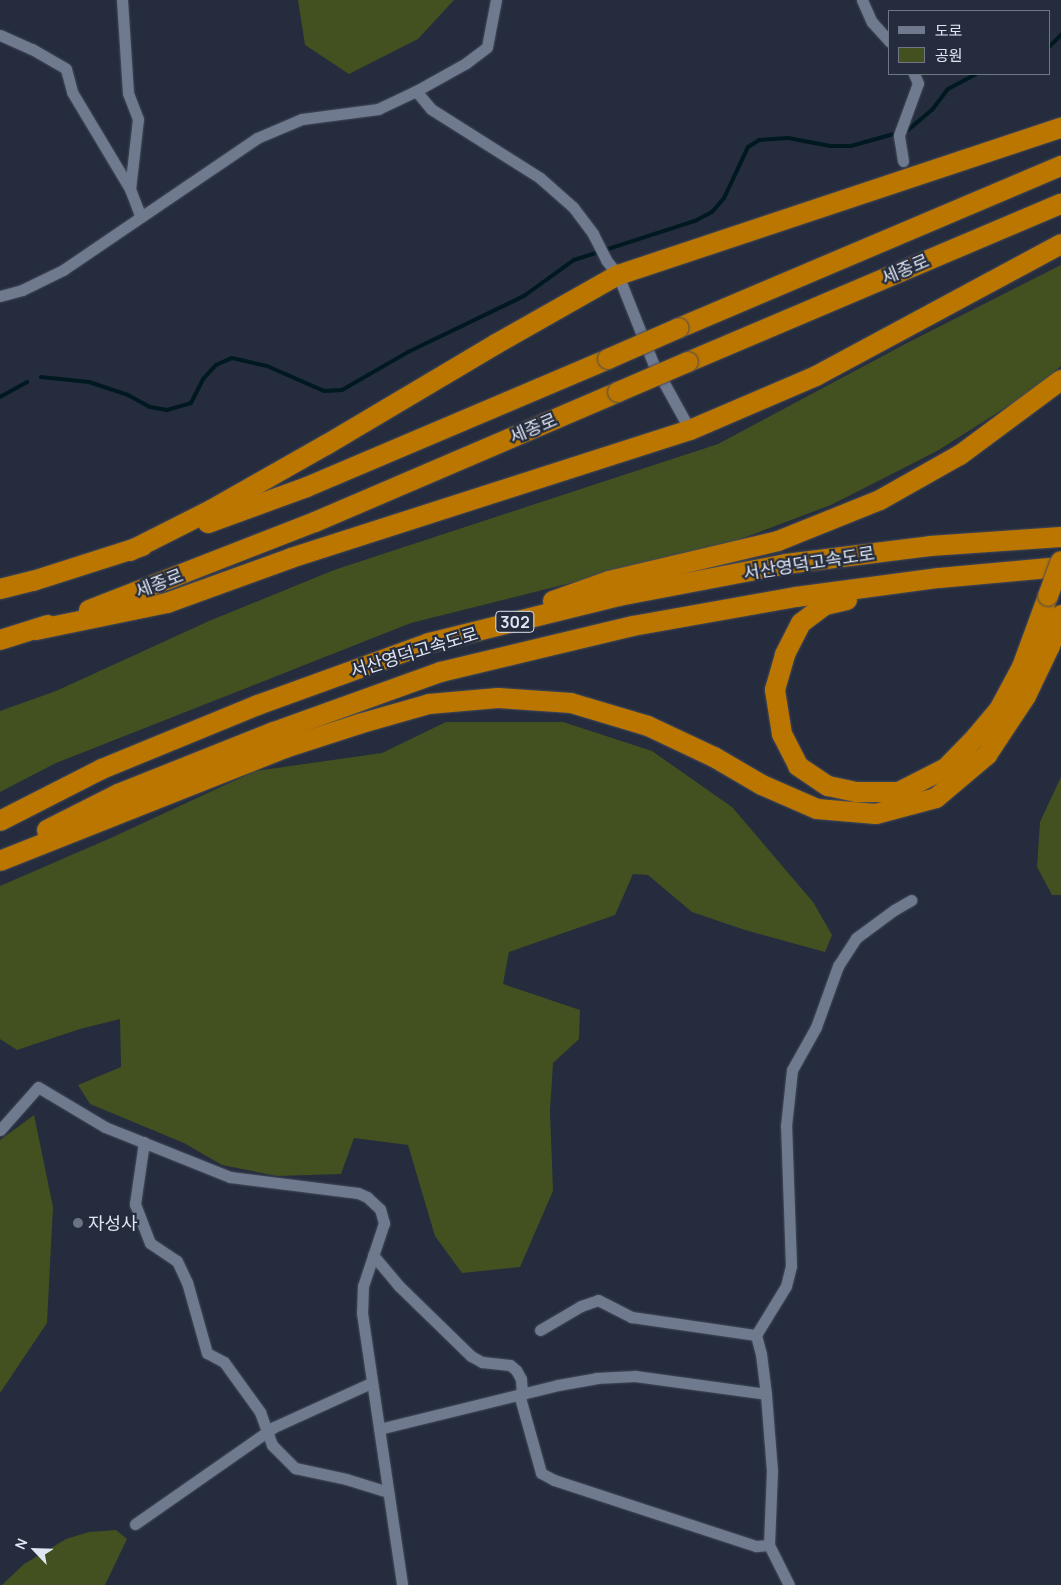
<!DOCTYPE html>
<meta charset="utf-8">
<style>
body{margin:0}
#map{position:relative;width:1061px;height:1585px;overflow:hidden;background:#242c3e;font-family:Manrope,"Noto Sans KR",sans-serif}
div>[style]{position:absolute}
.green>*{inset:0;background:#435020}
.stream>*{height:4px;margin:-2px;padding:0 2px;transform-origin:2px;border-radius:2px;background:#001920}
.roads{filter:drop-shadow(0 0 1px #444a59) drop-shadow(0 0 1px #444a59)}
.street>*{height:11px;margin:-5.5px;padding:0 5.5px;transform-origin:5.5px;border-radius:5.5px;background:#6f7a8f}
.highway>*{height:20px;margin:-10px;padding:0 10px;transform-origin:10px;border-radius:10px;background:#bb7600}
.bridges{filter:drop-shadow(0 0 1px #444a59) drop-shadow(0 0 1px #444a59)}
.highway-bridge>*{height:20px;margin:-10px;padding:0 10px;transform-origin:10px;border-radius:10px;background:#bb7600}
.dots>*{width:14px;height:14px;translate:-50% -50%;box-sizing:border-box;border:2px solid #242c3e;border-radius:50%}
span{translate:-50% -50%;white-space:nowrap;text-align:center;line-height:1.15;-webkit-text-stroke:4.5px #242c3e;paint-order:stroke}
.shield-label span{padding:1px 4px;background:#242c3e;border:1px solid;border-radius:4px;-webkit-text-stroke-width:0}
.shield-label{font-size:16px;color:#dfe5f1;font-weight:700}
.street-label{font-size:18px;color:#dfe5f1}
.poi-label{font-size:18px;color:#dfe5f1}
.left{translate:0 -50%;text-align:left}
.legend{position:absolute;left:888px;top:10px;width:162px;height:65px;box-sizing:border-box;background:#242c3e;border:1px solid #6f7686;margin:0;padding:6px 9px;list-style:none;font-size:15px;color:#dfe5f1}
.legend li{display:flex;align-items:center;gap:10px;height:25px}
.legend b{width:25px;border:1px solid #6f7686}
.north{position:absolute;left:10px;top:1525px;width:50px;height:50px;-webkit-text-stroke:4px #242c3e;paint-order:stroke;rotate:294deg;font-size:14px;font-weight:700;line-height:20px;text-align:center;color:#dfe5f1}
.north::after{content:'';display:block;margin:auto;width:18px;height:22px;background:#dfe5f1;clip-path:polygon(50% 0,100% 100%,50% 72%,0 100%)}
</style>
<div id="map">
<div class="green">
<div style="clip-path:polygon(298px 0,454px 0,418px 39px,349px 74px,305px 45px)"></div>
<div style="clip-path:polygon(1061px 265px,1061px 366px,1035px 389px,937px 451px,831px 505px,730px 543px,411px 623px,56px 763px,0 792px,0 711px,56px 691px,209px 621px,334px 570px,718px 444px,907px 343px)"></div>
<div style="clip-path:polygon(446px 722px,563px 722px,652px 751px,732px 807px,813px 902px,832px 935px,825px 952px,745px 930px,692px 912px,648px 875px,633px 874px,615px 915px,509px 952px,503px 984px,580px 1010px,579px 1039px,553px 1063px,550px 1111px,553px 1191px,520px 1267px,462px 1273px,435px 1236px,408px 1145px,354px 1138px,341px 1174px,277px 1176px,222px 1165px,184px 1143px,90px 1104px,78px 1085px,121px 1067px,120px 1019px,80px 1029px,17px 1050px,0 1039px,0 886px,113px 837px,255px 771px,382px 753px)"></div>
<div style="clip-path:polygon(1061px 777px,1061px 895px,1052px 895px,1037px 867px,1040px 822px)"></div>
<div style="clip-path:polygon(34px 1115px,53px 1207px,47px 1323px,0 1393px,0 1140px)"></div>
<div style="clip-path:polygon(116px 1530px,127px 1539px,105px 1585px,2px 1585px,24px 1564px,66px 1539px,89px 1532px)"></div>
</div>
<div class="stream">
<div style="left:1050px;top:46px;width:16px;rotate:-45deg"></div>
<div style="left:41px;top:377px;width:48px;rotate:5.9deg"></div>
<div style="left:89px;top:382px;width:41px;rotate:18.4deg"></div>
<div style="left:128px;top:395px;width:25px;rotate:29deg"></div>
<div style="left:150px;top:407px;width:17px;rotate:10deg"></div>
<div style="left:167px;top:410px;width:25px;rotate:-16deg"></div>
<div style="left:191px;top:403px;width:27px;rotate:-63deg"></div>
<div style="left:203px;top:379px;width:19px;rotate:-47deg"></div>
<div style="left:216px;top:365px;width:17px;rotate:-24deg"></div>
<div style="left:232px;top:358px;width:36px;rotate:13deg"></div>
<div style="left:267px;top:366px;width:62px;rotate:23.7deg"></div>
<div style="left:324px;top:391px;width:18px;rotate:-3deg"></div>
<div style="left:342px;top:390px;width:76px;rotate:-29.9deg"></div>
<div style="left:408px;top:352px;width:129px;rotate:-25.8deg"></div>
<div style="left:524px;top:296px;width:62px;rotate:-35.8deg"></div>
<div style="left:574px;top:260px;width:127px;rotate:-17.9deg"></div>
<div style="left:695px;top:221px;width:19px;rotate:-28deg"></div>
<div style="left:712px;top:212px;width:18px;rotate:-49deg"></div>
<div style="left:724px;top:198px;width:56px;rotate:-64.8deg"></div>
<div style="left:748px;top:147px;width:13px;rotate:-32deg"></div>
<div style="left:759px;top:140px;width:29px;rotate:-4deg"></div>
<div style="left:788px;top:138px;width:43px;rotate:10.8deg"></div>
<div style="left:830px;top:146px;width:21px"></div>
<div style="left:851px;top:146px;width:59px;rotate:-15.7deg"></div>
<div style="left:908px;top:130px;width:31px;rotate:-40deg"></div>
<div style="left:932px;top:110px;width:26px;rotate:-53deg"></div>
<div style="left:948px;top:89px;width:32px;rotate:-28deg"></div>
<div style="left:0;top:397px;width:31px;rotate:-29deg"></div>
</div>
<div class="roads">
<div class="street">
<div style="left:122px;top:0;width:93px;rotate:86.3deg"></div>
<div style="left:128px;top:93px;width:28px;rotate:69deg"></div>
<div style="left:138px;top:119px;width:70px;rotate:96.5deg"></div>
<div style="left:862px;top:0;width:24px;rotate:66deg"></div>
<div style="left:872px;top:22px;width:27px;rotate:48deg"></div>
<div style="left:0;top:35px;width:35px;rotate:24deg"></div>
<div style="left:32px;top:49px;width:39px;rotate:30deg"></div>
<div style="left:66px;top:69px;width:24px;rotate:75deg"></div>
<div style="left:72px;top:92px;width:113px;rotate:59.1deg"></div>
<div style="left:130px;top:189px;width:30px;rotate:69deg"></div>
<div style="left:416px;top:91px;width:57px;rotate:-29.2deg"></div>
<div style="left:466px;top:63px;width:26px;rotate:-37deg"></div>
<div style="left:487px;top:47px;width:48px;rotate:-79.2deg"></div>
<div style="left:903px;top:161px;width:26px;rotate:-99deg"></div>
<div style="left:899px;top:135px;width:55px;rotate:-69.9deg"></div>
<div style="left:918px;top:83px;width:10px;rotate:-114deg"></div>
<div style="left:0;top:296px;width:23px;rotate:-15deg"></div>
<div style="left:22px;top:290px;width:46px;rotate:-26deg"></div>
<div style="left:63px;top:270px;width:235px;rotate:-34.2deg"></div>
<div style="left:257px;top:138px;width:49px;rotate:-22.9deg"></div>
<div style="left:302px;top:119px;width:77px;rotate:-7.5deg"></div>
<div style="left:378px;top:109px;width:42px;rotate:-25.3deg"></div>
<div style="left:416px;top:91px;width:23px;rotate:50deg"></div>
<div style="left:431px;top:109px;width:129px;rotate:32.3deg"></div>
<div style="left:540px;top:178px;width:44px;rotate:41.3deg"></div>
<div style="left:573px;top:207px;width:34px;rotate:53deg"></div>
<div style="left:593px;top:234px;width:29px;rotate:63deg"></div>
<div style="left:606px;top:260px;width:19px;rotate:51deg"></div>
<div style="left:618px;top:275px;width:95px;rotate:68.3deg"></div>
<div style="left:653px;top:363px;width:77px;rotate:61.1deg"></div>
<div style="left:0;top:1130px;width:57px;rotate:-48.5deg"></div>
<div style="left:38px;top:1087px;width:78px;rotate:30.8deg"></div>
<div style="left:105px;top:1127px;width:135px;rotate:21.8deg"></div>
<div style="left:230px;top:1177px;width:129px;rotate:7.1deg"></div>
<div style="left:358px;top:1193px;width:10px;rotate:24deg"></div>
<div style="left:367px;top:1197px;width:18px;rotate:43deg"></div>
<div style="left:380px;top:1209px;width:15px;rotate:74deg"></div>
<div style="left:384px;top:1223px;width:66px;rotate:108.4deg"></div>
<div style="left:363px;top:1286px;width:27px;rotate:92deg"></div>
<div style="left:362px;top:1313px;width:275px;rotate:81.6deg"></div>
<div style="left:144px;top:1142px;width:63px;rotate:98.3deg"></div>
<div style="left:135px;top:1204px;width:42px;rotate:69deg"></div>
<div style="left:150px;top:1243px;width:32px;rotate:34deg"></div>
<div style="left:177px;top:1261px;width:23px;rotate:65deg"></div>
<div style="left:187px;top:1282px;width:74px;rotate:74.3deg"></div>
<div style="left:207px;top:1353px;width:19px;rotate:28deg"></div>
<div style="left:224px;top:1362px;width:62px;rotate:54.2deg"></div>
<div style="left:260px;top:1412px;width:35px;rotate:70deg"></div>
<div style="left:272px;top:1445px;width:33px;rotate:45deg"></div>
<div style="left:295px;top:1468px;width:52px;rotate:12.2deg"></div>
<div style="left:346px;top:1479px;width:44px;rotate:17.2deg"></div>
<div style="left:373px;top:1255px;width:40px;rotate:50deg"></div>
<div style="left:399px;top:1286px;width:100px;rotate:44.2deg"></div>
<div style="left:471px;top:1356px;width:13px;rotate:29deg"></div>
<div style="left:482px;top:1362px;width:28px;rotate:6deg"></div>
<div style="left:510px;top:1365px;width:8px;rotate:40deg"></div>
<div style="left:516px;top:1370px;width:10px;rotate:61deg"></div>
<div style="left:521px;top:1379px;width:14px;rotate:86deg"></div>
<div style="left:540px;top:1330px;width:48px;rotate:-30.3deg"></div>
<div style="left:581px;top:1306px;width:18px;rotate:-19deg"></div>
<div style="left:598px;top:1300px;width:38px;rotate:27deg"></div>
<div style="left:632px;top:1317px;width:125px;rotate:8.3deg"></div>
<div style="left:519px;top:1394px;width:82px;rotate:74.4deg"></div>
<div style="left:541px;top:1473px;width:15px;rotate:28deg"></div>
<div style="left:554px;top:1480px;width:213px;rotate:18.1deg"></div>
<div style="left:756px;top:1546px;width:13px;rotate:-4deg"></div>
<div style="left:379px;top:1429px;width:184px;rotate:-13.8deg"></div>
<div style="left:558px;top:1385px;width:39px;rotate:-10deg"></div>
<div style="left:596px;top:1378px;width:39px;rotate:-3deg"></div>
<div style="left:635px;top:1376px;width:132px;rotate:7.8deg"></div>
<div style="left:135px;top:1524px;width:169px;rotate:-34.9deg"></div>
<div style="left:274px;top:1427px;width:107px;rotate:-24.4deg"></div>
<div style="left:789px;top:1585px;width:45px;rotate:-116.6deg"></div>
<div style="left:769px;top:1545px;width:74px;rotate:-87.7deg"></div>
<div style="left:772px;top:1471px;width:77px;rotate:-94.5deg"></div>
<div style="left:766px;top:1394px;width:40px;rotate:-97.1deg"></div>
<div style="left:761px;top:1354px;width:20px;rotate:-105deg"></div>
<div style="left:756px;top:1335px;width:57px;rotate:-58.5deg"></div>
<div style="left:786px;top:1286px;width:21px;rotate:-76deg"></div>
<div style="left:791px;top:1266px;width:140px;rotate:-92deg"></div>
<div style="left:786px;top:1126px;width:56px;rotate:-83.9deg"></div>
<div style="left:792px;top:1070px;width:49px;rotate:-60.8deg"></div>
<div style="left:816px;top:1027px;width:65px;rotate:-70.2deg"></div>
<div style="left:838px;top:966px;width:33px;rotate:-57deg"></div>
<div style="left:856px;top:938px;width:47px;rotate:-36.4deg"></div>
<div style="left:894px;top:910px;width:20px;rotate:-30deg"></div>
</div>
<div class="highway">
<div style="left:679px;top:328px;width:415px;rotate:-23deg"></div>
<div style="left:688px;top:362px;width:405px;rotate:-23deg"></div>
<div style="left:208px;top:523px;width:105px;rotate:-20deg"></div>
<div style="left:307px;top:487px;width:327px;rotate:-23deg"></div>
<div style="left:130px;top:551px;width:91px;rotate:-26.8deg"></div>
<div style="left:211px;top:510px;width:132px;rotate:-29.5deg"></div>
<div style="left:326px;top:445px;width:198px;rotate:-30.7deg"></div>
<div style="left:496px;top:344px;width:140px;rotate:-29.5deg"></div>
<div style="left:618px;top:275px;width:467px;rotate:-18.4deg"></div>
<div style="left:0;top:589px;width:34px;rotate:-14deg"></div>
<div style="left:33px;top:581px;width:115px;rotate:-17.7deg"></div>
<div style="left:847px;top:600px;width:23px;rotate:167deg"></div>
<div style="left:825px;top:605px;width:30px;rotate:143deg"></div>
<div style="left:801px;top:623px;width:36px;rotate:117deg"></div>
<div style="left:785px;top:655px;width:36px;rotate:106deg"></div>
<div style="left:775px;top:690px;width:45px;rotate:81deg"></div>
<div style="left:782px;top:734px;width:36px;rotate:63deg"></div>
<div style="left:798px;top:766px;width:36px;rotate:34deg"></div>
<div style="left:828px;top:786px;width:29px;rotate:12deg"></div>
<div style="left:856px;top:792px;width:43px"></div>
<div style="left:899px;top:792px;width:53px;rotate:-27.1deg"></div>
<div style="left:946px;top:768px;width:43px;rotate:-45.9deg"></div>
<div style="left:976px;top:737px;width:38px;rotate:-50deg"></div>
<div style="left:1000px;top:708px;width:47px;rotate:-61.8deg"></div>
<div style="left:1022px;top:667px;width:76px;rotate:-69.9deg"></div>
<div style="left:553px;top:601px;width:59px;rotate:-19.7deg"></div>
<div style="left:609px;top:581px;width:174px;rotate:-13.3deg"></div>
<div style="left:778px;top:541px;width:110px;rotate:-21.9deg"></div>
<div style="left:880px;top:500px;width:92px;rotate:-29.4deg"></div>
<div style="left:960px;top:455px;width:126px;rotate:-36.6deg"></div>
<div style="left:89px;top:610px;width:243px;rotate:-21.3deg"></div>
<div style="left:315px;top:522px;width:330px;rotate:-23.2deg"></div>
<div style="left:36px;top:630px;width:134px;rotate:-11.6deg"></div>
<div style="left:167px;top:603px;width:132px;rotate:-19.9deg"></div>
<div style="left:291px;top:558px;width:419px;rotate:-17.8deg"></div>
<div style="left:690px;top:430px;width:137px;rotate:-23.2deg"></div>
<div style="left:816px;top:376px;width:278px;rotate:-28.3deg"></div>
<div style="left:0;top:640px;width:50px;rotate:-17.4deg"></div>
<div style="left:0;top:821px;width:114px;rotate:-27deg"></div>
<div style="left:102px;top:769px;width:169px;rotate:-22.3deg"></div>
<div style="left:258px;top:705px;width:182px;rotate:-19.9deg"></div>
<div style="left:429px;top:643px;width:196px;rotate:-13.9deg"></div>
<div style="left:619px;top:596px;width:170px;rotate:-10.8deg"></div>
<div style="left:786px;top:564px;width:145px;rotate:-7.1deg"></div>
<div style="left:930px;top:546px;width:131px;rotate:-3.9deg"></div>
<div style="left:47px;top:830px;width:80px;rotate:-26.9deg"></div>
<div style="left:118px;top:794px;width:168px;rotate:-21.7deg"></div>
<div style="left:274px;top:732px;width:177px;rotate:-19.8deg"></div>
<div style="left:441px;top:672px;width:197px;rotate:-13.5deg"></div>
<div style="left:633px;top:626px;width:166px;rotate:-10.1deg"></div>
<div style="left:796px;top:597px;width:144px;rotate:-7.6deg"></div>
<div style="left:939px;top:578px;width:122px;rotate:-5.2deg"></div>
<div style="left:0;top:861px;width:307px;rotate:-21.6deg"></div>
<div style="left:285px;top:748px;width:78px;rotate:-18deg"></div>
<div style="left:359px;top:724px;width:73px;rotate:-15.9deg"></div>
<div style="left:429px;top:704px;width:69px;rotate:-5deg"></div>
<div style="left:498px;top:698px;width:73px;rotate:3.9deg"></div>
<div style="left:571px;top:703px;width:80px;rotate:16.6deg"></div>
<div style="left:648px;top:726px;width:73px;rotate:25.2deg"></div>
<div style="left:714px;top:757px;width:56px;rotate:30.3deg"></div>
<div style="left:762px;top:785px;width:60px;rotate:23.6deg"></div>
<div style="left:817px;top:809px;width:59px;rotate:4.8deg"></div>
<div style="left:876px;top:814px;width:62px;rotate:-14.9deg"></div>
<div style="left:936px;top:798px;width:67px;rotate:-40.1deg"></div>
<div style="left:987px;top:755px;width:71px;rotate:-56.5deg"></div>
<div style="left:1026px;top:696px;width:55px;rotate:-64.4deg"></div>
<div style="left:1050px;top:646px;width:33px;rotate:-70deg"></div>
</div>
</div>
<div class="bridges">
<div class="highway-bridge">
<div style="left:608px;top:359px;width:77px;rotate:-23.6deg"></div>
<div style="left:618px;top:392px;width:76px;rotate:-23.2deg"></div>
<div style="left:1048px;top:596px;width:37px;rotate:-70deg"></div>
</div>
</div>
<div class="dots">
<div style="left:78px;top:1223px;background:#6b7280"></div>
</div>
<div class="shield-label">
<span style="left:515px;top:622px">302</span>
</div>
<div class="street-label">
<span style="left:905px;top:269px;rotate:-23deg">세종로</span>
<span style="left:533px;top:428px;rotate:-23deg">세종로</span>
<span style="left:809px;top:563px;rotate:-9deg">서산영덕고속도로</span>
<span style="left:159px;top:583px;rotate:-21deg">세종로</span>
<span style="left:414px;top:652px;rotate:-17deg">서산영덕고속도로</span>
</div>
<div class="poi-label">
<span class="left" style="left:88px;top:1223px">자성사</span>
</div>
<ul class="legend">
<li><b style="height:6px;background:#6f7a8f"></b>도로</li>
<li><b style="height:14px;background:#435020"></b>공원</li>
</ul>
<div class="north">N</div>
</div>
